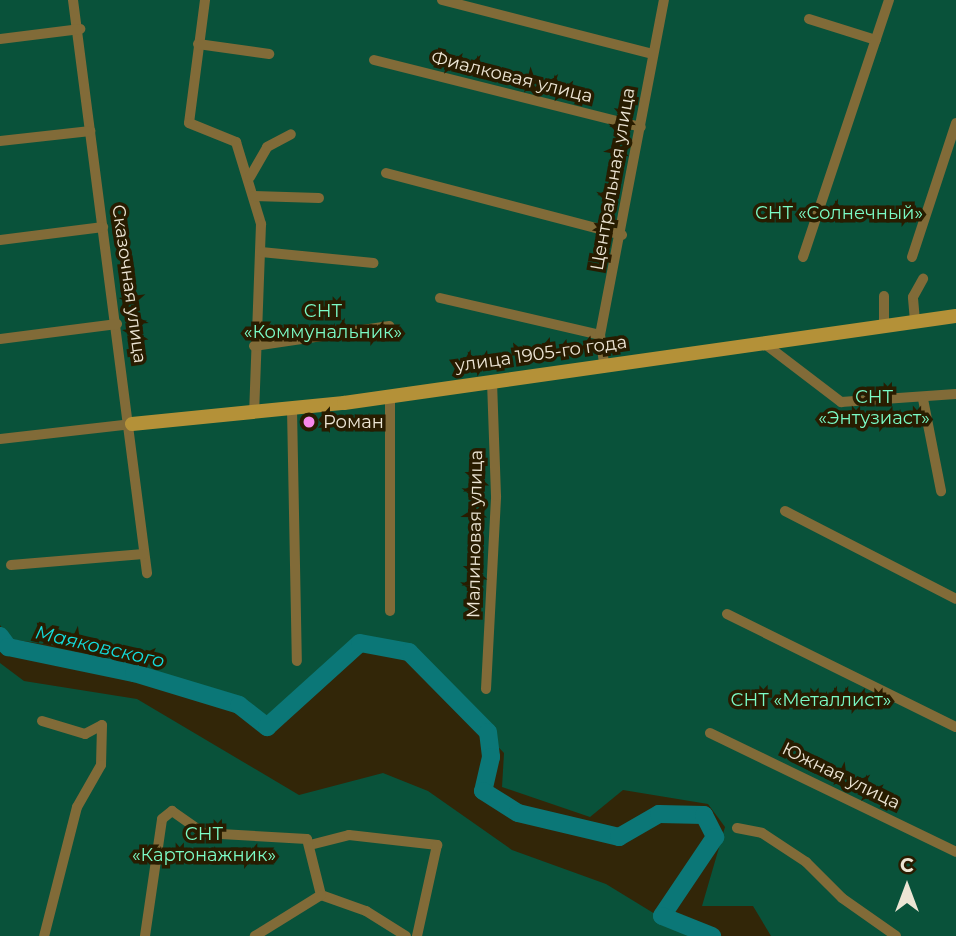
<!DOCTYPE html>
<meta charset="utf-8">
<style>
body{margin:0}
#map{position:relative;width:956px;height:936px;overflow:hidden;background:#322608;font-family:Montserrat,sans-serif}
div>[style]{position:absolute}
.green>*{inset:0;background:#09523a}
.river>*{height:18px;margin:-9px;padding:0 9px;transform-origin:9px;border-radius:9px;background:#0b7777}
.street>*{height:10px;margin:-5px;padding:0 5px;transform-origin:5px;border-radius:5px;background:#816b38}
.secondary>*{height:14px;margin:-7px;padding:0 7px;transform-origin:7px;border-radius:7px;background:#b49138}
.dots>*{width:19px;height:19px;translate:-50% -50%;box-sizing:border-box;border:4px solid #281c00;border-radius:50%}
span{translate:-50% -50%;white-space:nowrap;text-align:center;line-height:1.15;-webkit-text-stroke:7px #281c00;paint-order:stroke}
.street-label{font-size:18px;color:#ece5d4}
.park-label{font-size:18px;color:#7bfbc6}
.poi-label{font-size:18px;color:#ece5d4}
.left{translate:0 -50%;text-align:left}
.water-label{font-size:19px;color:#13dede;font-style:italic}
.north{position:absolute;left:872px;top:852px;width:70px;height:70px;-webkit-text-stroke:5px #281c00;paint-order:stroke;rotate:0deg;font-size:19px;font-weight:700;line-height:28px;text-align:center;color:#ece5d4}
.north::after{content:'';display:block;margin:auto;width:24px;height:32px;background:#ece5d4;clip-path:polygon(50% 0,100% 100%,50% 72%,0 100%)}
</style>
<div id="map">
<div class="green">
<div style="clip-path:polygon(0 0,956px 0,956px 936px,771px 936px,753px 906px,702px 906px,725px 827px,708px 804px,623px 790px,590px 817px,502px 787px,504px 753px,408px 652px,360px 643px,267px 727px,236px 704px,85px 650px,10px 639px,0 625px)"></div>
<div style="clip-path:polygon(0 663px,24px 681px,137px 699px,299px 795px,383px 773px,428px 791px,512px 850px,606px 884px,691px 936px,0 936px)"></div>
</div>
<div class="river">
<div style="left:0;top:636px;width:14px;rotate:54deg"></div>
<div style="left:8px;top:647px;width:129px;rotate:11.7deg"></div>
<div style="left:134px;top:673px;width:110px;rotate:16.9deg"></div>
<div style="left:239px;top:705px;width:36px;rotate:38deg"></div>
<div style="left:267px;top:727px;width:125px;rotate:-42.1deg"></div>
<div style="left:360px;top:643px;width:50px;rotate:10.4deg"></div>
<div style="left:409px;top:652px;width:112px;rotate:45.4deg"></div>
<div style="left:488px;top:732px;width:25px;rotate:83deg"></div>
<div style="left:491px;top:757px;width:35px;rotate:103deg"></div>
<div style="left:483px;top:791px;width:41px;rotate:32.2deg"></div>
<div style="left:518px;top:813px;width:104px;rotate:13.4deg"></div>
<div style="left:619px;top:837px;width:46px;rotate:-29.9deg"></div>
<div style="left:659px;top:814px;width:45px;rotate:1.3deg"></div>
<div style="left:704px;top:815px;width:25px;rotate:63deg"></div>
<div style="left:715px;top:837px;width:95px;rotate:123.9deg"></div>
<div style="left:662px;top:916px;width:54px;rotate:21.8deg"></div>
</div>
<div class="street">
<div style="left:73px;top:0;width:578px;rotate:82.64deg"></div>
<div style="left:205px;top:0;width:124px;rotate:97.4deg"></div>
<div style="left:189px;top:123px;width:51px;rotate:22deg"></div>
<div style="left:236px;top:142px;width:86px;rotate:73deg"></div>
<div style="left:261px;top:224px;width:188px;rotate:92.1deg"></div>
<div style="left:442px;top:0;width:217px;rotate:14.4deg"></div>
<div style="left:809px;top:19px;width:70px;rotate:17.4deg"></div>
<div style="left:0;top:39px;width:81px;rotate:-7.1deg"></div>
<div style="left:198px;top:44px;width:72px;rotate:8deg"></div>
<div style="left:374px;top:60px;width:275px;rotate:14.1deg"></div>
<div style="left:0;top:141px;width:91px;rotate:-6.3deg"></div>
<div style="left:386px;top:173px;width:244px;rotate:14.7deg"></div>
<div style="left:250px;top:177px;width:34px;rotate:-60deg"></div>
<div style="left:267px;top:147px;width:27px;rotate:-28deg"></div>
<div style="left:254px;top:196px;width:65px;rotate:1.8deg"></div>
<div style="left:0;top:240px;width:104px;rotate:-7.2deg"></div>
<div style="left:261px;top:252px;width:113px;rotate:5.6deg"></div>
<div style="left:803px;top:257px;width:271px;rotate:-71.5deg"></div>
<div style="left:912px;top:257px;width:141px;rotate:-71.8deg"></div>
<div style="left:884px;top:296px;width:29px;rotate:90deg"></div>
<div style="left:440px;top:298px;width:164px;rotate:13deg"></div>
<div style="left:915px;top:321px;width:24px;rotate:-95deg"></div>
<div style="left:913px;top:297px;width:21px;rotate:-61deg"></div>
<div style="left:0;top:339px;width:118px;rotate:-7.3deg"></div>
<div style="left:765px;top:344px;width:96px;rotate:37.3deg"></div>
<div style="left:841px;top:402px;width:115px;rotate:-4deg"></div>
<div style="left:254px;top:346px;width:137px;rotate:-8.4deg"></div>
<div style="left:604px;top:363px;width:28px;rotate:-98deg"></div>
<div style="left:600px;top:335px;width:341px;rotate:-79.2deg"></div>
<div style="left:923px;top:399px;width:94px;rotate:78.9deg"></div>
<div style="left:292px;top:409px;width:252px;rotate:88.9deg"></div>
<div style="left:0;top:439px;width:133px;rotate:-6.5deg"></div>
<div style="left:785px;top:511px;width:192px;rotate:27.2deg"></div>
<div style="left:11px;top:565px;width:133px;rotate:-4.7deg"></div>
<div style="left:390px;top:611px;width:216px;rotate:-90deg"></div>
<div style="left:727px;top:614px;width:255px;rotate:26.3deg"></div>
<div style="left:486px;top:689px;width:193px;rotate:-87deg"></div>
<div style="left:496px;top:496px;width:116px;rotate:-92deg"></div>
<div style="left:42px;top:721px;width:45px;rotate:16.8deg"></div>
<div style="left:85px;top:734px;width:19px;rotate:-28deg"></div>
<div style="left:102px;top:725px;width:40px;rotate:91.4deg"></div>
<div style="left:101px;top:765px;width:48px;rotate:119.7deg"></div>
<div style="left:77px;top:807px;width:133px;rotate:104.3deg"></div>
<div style="left:710px;top:733px;width:273px;rotate:25.8deg"></div>
<div style="left:737px;top:828px;width:25px;rotate:11deg"></div>
<div style="left:762px;top:833px;width:53px;rotate:33.4deg"></div>
<div style="left:806px;top:862px;width:51px;rotate:45deg"></div>
<div style="left:842px;top:898px;width:66px;rotate:35.1deg"></div>
<div style="left:310px;top:845px;width:40px;rotate:-14.4deg"></div>
<div style="left:349px;top:835px;width:89px;rotate:6.5deg"></div>
<div style="left:437px;top:845px;width:93px;rotate:102.4deg"></div>
<div style="left:321px;top:895px;width:48px;rotate:19.6deg"></div>
<div style="left:366px;top:911px;width:47px;rotate:32deg"></div>
<div style="left:145px;top:936px;width:118px;rotate:-81.7deg"></div>
<div style="left:162px;top:819px;width:13px;rotate:-39deg"></div>
<div style="left:172px;top:811px;width:38px;rotate:35deg"></div>
<div style="left:203px;top:833px;width:104px;rotate:3.3deg"></div>
<div style="left:307px;top:839px;width:58px;rotate:76deg"></div>
<div style="left:321px;top:895px;width:78px;rotate:148.2deg"></div>
</div>
<div class="secondary">
<div style="left:132px;top:424px;width:213px;rotate:-5.7deg"></div>
<div style="left:344px;top:403px;width:618px;rotate:-8.09deg"></div>
</div>
<div class="dots">
<div style="left:309px;top:422px;background:#f788eb"></div>
</div>
<div class="street-label">
<span style="left:512px;top:77px;rotate:14deg">Фиалковая улица</span>
<span style="left:613px;top:179px;rotate:-80deg">Центральная улица</span>
<span style="left:129px;top:284px;rotate:82deg">Сказочная улица</span>
<span style="left:541px;top:354px;rotate:-8deg">улица 1905-го года</span>
<span style="left:475px;top:534px;rotate:-89deg">Малиновая улица</span>
<span style="left:841px;top:776px;rotate:26deg">Южная улица</span>
</div>
<div class="park-label">
<span style="left:839px;top:213px">СНТ «Солнечный»</span>
<span style="left:323px;top:322px">СНТ<br>«Коммунальник»</span>
<span style="left:874px;top:408px">СНТ<br>«Энтузиаст»</span>
<span style="left:811px;top:700px">СНТ «Металлист»</span>
<span style="left:204px;top:845px">СНТ<br>«Картонажник»</span>
</div>
<div class="poi-label">
<span class="left" style="left:323px;top:422px">Роман</span>
</div>
<div class="water-label">
<span style="left:100px;top:647px;rotate:13deg">Маяковского</span>
</div>
<div class="north">С</div>
</div>
